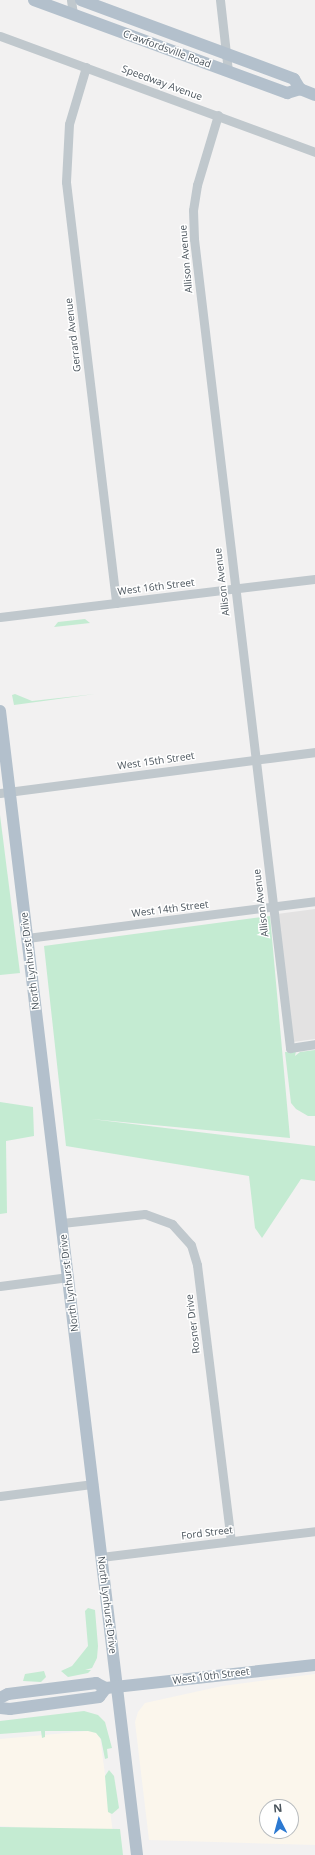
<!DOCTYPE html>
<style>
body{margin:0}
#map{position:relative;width:315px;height:1855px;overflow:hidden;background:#f2f1f1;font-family:"Open Sans",sans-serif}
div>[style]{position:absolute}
.commercial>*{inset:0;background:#fbf6ec}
.education>*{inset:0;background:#e3e2e2}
.green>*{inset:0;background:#c4ebd2}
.minor>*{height:9px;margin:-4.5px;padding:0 4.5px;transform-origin:4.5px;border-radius:4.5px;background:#c0c8cd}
.major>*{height:12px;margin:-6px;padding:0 6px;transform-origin:6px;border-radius:6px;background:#b3c0cc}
span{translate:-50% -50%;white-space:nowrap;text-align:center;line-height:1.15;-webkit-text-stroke:3px #fff;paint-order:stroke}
.street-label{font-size:10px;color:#4a545c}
.north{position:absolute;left:259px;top:1799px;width:40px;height:40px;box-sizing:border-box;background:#fff;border:1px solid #b7bbbe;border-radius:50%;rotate:354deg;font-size:11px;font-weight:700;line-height:16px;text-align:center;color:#4a545c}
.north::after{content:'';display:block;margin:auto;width:14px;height:18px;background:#2c79d1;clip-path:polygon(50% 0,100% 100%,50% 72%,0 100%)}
</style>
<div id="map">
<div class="commercial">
<div style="clip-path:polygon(evenodd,315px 1674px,315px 1845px,149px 1840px,135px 1722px,138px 1712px,145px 1703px,222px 1686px,315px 1674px,267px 1807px,291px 1807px,291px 1831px,267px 1831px,267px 1807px)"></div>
<div style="clip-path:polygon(99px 1730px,113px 1833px,0 1826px,0 1739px)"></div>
</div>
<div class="education">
<div style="clip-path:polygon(315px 909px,315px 1039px,293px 1042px,277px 914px)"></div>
</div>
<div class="green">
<div style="clip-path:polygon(85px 619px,90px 623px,54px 627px,58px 622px)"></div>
<div style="clip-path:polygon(15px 694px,32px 701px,95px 694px,14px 705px,12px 695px)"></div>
<div style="clip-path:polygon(0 815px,20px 973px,0 975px)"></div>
<div style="clip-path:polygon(270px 916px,290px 1138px,91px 1119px,315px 1146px,315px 1181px,301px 1179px,262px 1238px,255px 1228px,249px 1176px,66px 1146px,44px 946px)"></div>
<div style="clip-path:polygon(315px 1050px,315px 1116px,308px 1116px,296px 1109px,291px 1103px,285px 1052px,296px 1051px,295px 1056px,300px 1052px)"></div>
<div style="clip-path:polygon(0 1102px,33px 1107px,34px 1136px,6px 1141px,7px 1213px,0 1214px)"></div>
<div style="clip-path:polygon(88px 1608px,95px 1610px,98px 1646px,97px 1658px,92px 1668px,85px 1670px,91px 1670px,88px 1673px,68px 1677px,61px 1671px,72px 1666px,88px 1646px,85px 1611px)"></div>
<div style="clip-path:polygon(44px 1671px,46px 1677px,41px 1682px,23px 1681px,25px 1674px)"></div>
<div style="clip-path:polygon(84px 1711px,98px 1715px,105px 1722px,112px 1748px,107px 1749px,108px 1758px,105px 1759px,101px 1739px,96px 1733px,88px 1731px,45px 1731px,45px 1737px,42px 1738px,41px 1731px,0 1734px,0 1721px)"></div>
<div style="clip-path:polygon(109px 1770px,114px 1776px,119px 1808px,112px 1814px,108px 1812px,105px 1776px)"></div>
<div style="clip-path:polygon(0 1827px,120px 1829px,123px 1855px,0 1855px)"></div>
</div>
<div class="minor">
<div style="left:71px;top:0;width:14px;rotate:82deg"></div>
<div style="left:220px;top:0;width:71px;rotate:83.6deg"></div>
<div style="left:0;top:36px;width:336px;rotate:20.2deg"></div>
<div style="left:86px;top:67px;width:59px;rotate:106.6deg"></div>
<div style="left:69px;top:124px;width:58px;rotate:93deg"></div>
<div style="left:66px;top:182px;width:424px;rotate:83.2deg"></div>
<div style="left:218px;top:115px;width:73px;rotate:106.7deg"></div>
<div style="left:197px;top:185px;width:25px;rotate:99deg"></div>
<div style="left:193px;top:210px;width:29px;rotate:88deg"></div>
<div style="left:194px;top:239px;width:815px;rotate:83.23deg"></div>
<div style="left:290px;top:1048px;width:25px;rotate:-9deg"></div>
<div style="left:0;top:617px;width:317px;rotate:-6.9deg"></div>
<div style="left:0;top:793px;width:318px;rotate:-7.4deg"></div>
<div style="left:27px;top:938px;width:290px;rotate:-7.3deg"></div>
<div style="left:62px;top:1223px;width:83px;rotate:-6.2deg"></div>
<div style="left:145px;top:1214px;width:29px;rotate:20deg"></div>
<div style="left:172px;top:1224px;width:28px;rotate:48deg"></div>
<div style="left:191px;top:1245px;width:21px;rotate:73deg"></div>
<div style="left:197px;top:1265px;width:278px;rotate:83deg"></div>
<div style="left:0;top:1286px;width:69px;rotate:-7.5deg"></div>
<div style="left:0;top:1496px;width:94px;rotate:-7.4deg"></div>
<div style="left:101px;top:1557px;width:216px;rotate:-6.9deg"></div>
</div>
<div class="major">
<div style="left:34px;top:0;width:270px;rotate:20.2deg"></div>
<div style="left:287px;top:93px;width:14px;rotate:-17deg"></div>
<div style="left:300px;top:89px;width:16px;rotate:22deg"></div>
<div style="left:81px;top:0;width:227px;rotate:20.3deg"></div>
<div style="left:294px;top:79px;width:12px;rotate:59deg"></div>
<div style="left:0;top:711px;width:1152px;rotate:83.17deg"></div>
<div style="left:0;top:1698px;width:9px;rotate:-27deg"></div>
<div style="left:8px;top:1694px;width:89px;rotate:-7.1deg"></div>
<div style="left:96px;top:1683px;width:11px;rotate:27deg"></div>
<div style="left:106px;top:1688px;width:210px;rotate:-6.3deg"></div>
<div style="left:0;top:1708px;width:10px;rotate:6deg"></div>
<div style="left:10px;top:1709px;width:90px;rotate:-7.7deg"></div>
<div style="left:99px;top:1697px;width:11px;rotate:-52deg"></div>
</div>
<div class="street-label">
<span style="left:167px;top:49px;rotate:20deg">Crawfordsville Road</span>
<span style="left:162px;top:83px;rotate:20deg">Speedway Avenue</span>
<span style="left:186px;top:259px;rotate:-95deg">Allison Avenue</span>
<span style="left:73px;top:335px;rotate:-97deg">Gerrard Avenue</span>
<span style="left:222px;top:582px;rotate:-97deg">Allison Avenue</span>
<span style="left:156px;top:587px;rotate:-7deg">West 16th Street</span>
<span style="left:156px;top:761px;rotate:-8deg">West 15th Street</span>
<span style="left:261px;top:903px;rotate:-97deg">Allison Avenue</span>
<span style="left:170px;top:909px;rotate:-7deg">West 14th Street</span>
<span style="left:30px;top:961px;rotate:-97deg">North Lynhurst Drive</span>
<span style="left:69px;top:1283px;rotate:-97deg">North Lynhurst Drive</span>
<span style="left:193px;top:1324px;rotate:-97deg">Rosner Drive</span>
<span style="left:207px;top:1533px;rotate:-7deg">Ford Street</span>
<span style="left:107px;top:1605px;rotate:83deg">North Lynhurst Drive</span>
<span style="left:211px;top:1676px;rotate:-7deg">West 10th Street</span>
</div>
<div class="north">N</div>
</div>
